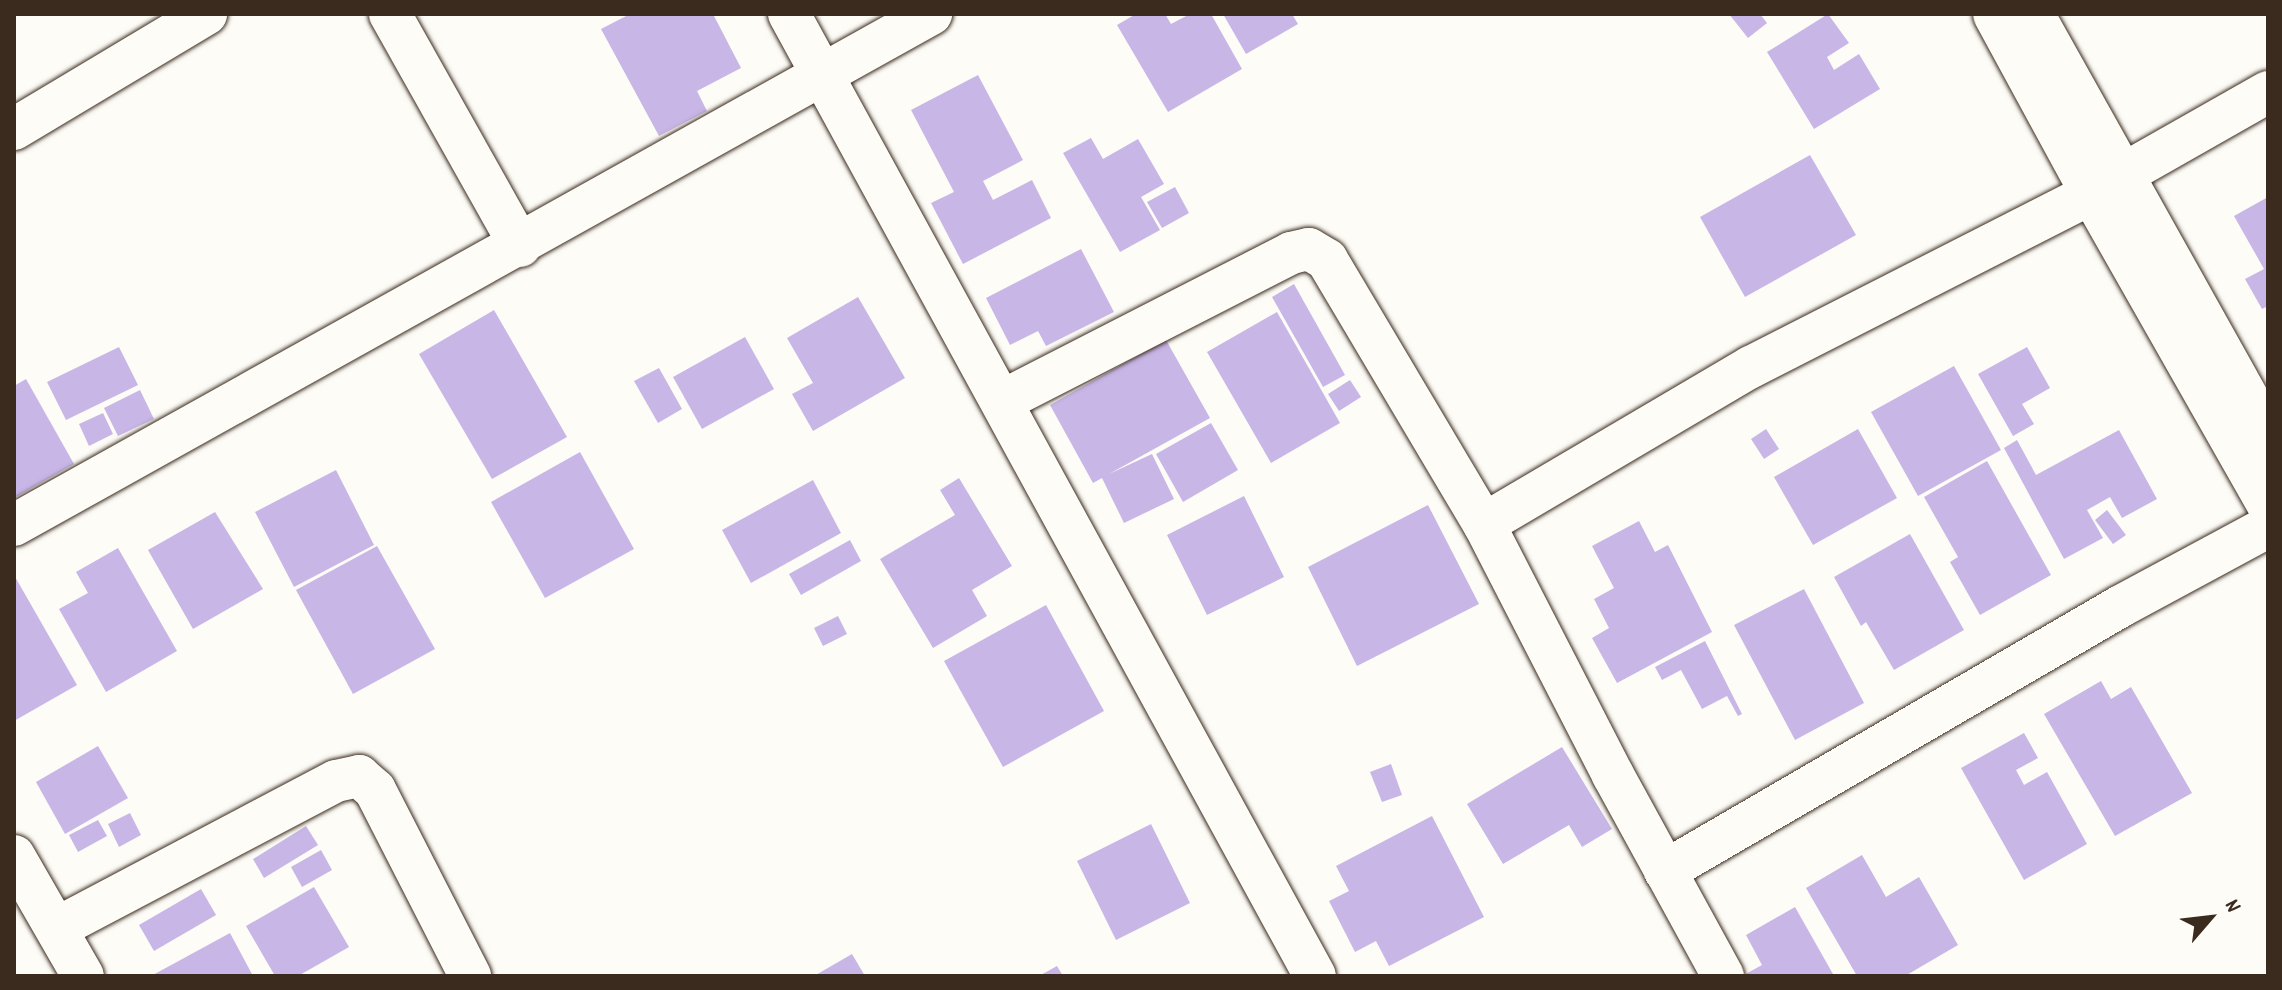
<!DOCTYPE html>
<style>
body{margin:0}
#map{position:relative;width:2282px;height:990px;overflow:hidden;background:#fdfcf7;font-family:Dekko,sans-serif}
div>[style]{position:absolute}
.building>*{inset:0;background:#c8b6e7}
.roads{filter:drop-shadow(0 0 2px #3b2a1e) drop-shadow(0 0 2px #3b2a1e)}
.minor>*{height:42px;margin:-21px;padding:0 21px;transform-origin:21px;border-radius:21px;background:#fdfcf7}
.tertiary>*{height:44px;margin:-22px;padding:0 22px;transform-origin:22px;border-radius:22px;background:#fdfcf7}
span{translate:-50% -50%;white-space:nowrap;text-align:center;line-height:1.15;-webkit-text-stroke:6px #fdfcf7;paint-order:stroke}
.frame{position:absolute;inset:0;border:16px solid #3b2a1e;pointer-events:none}
.north{position:absolute;left:2170px;top:878px;width:80px;height:80px;-webkit-text-stroke:6px #fdfcf7;paint-order:stroke;rotate:62deg;font-size:22px;font-weight:700;line-height:32px;text-align:center;color:#3b2a1e}
.north::after{content:'';display:block;margin:auto;width:28px;height:36px;background:#3b2a1e;clip-path:polygon(50% 0,100% 100%,50% 72%,0 100%)}
</style>
<div id="map">
<div class="building">
<div style="clip-path:polygon(630px 14px,713px 14px,741px 68px,697px 91px,707px 111px,659px 136px,601px 29px)"></div>
<div style="clip-path:polygon(1136px 14px,1165px 14px,1171px 24px,1190px 14px,1211px 14px,1242px 69px,1168px 112px,1117px 25px)"></div>
<div style="clip-path:polygon(1223px 14px,1292px 14px,1298px 24px,1246px 54px)"></div>
<div style="clip-path:polygon(1729px 14px,1760px 14px,1767px 23px,1748px 38px)"></div>
<div style="clip-path:polygon(1828px 14px,1849px 43px,1827px 57px,1834px 70px,1859px 54px,1880px 89px,1814px 129px,1767px 52px)"></div>
<div style="clip-path:polygon(978px 75px,1023px 160px,983px 181px,993px 200px,1032px 180px,1051px 218px,963px 264px,931px 203px,954px 192px,911px 110px)"></div>
<div style="clip-path:polygon(1091px 138px,1103px 159px,1138px 139px,1164px 184px,1141px 197px,1160px 230px,1120px 252px,1063px 153px)"></div>
<div style="clip-path:polygon(1810px 155px,1856px 235px,1745px 297px,1700px 217px)"></div>
<div style="clip-path:polygon(1175px 187px,1189px 213px,1162px 228px,1147px 202px)"></div>
<div style="clip-path:polygon(2268px 197px,2268px 306px,2262px 309px,2245px 279px,2264px 269px,2234px 216px)"></div>
<div style="clip-path:polygon(1081px 249px,1114px 312px,1046px 346px,1038px 331px,1010px 345px,986px 298px)"></div>
<div style="clip-path:polygon(1294px 284px,1345px 375px,1323px 387px,1272px 297px)"></div>
<div style="clip-path:polygon(858px 297px,905px 378px,813px 431px,792px 394px,813px 383px,787px 338px)"></div>
<div style="clip-path:polygon(494px 310px,567px 437px,492px 479px,419px 354px)"></div>
<div style="clip-path:polygon(1277px 312px,1340px 423px,1271px 463px,1207px 352px)"></div>
<div style="clip-path:polygon(745px 337px,774px 389px,702px 429px,673px 377px)"></div>
<div style="clip-path:polygon(1166px 340px,1210px 418px,1109px 474px,1152px 454px,1174px 499px,1124px 523px,1102px 478px,1093px 483px,1050px 405px)"></div>
<div style="clip-path:polygon(119px 347px,138px 385px,66px 420px,47px 382px)"></div>
<div style="clip-path:polygon(2027px 347px,2050px 388px,2022px 404px,2034px 424px,2013px 436px,1978px 374px)"></div>
<div style="clip-path:polygon(1954px 366px,2001px 450px,1918px 496px,1871px 412px)"></div>
<div style="clip-path:polygon(659px 368px,682px 409px,658px 423px,634px 381px)"></div>
<div style="clip-path:polygon(26px 379px,74px 464px,14px 498px,14px 386px)"></div>
<div style="clip-path:polygon(1350px 380px,1361px 397px,1339px 411px,1328px 394px)"></div>
<div style="clip-path:polygon(140px 390px,154px 419px,118px 436px,104px 408px)"></div>
<div style="clip-path:polygon(103px 413px,113px 434px,89px 446px,79px 424px)"></div>
<div style="clip-path:polygon(1211px 423px,1238px 470px,1183px 502px,1156px 454px)"></div>
<div style="clip-path:polygon(1766px 429px,1779px 449px,1764px 459px,1751px 439px)"></div>
<div style="clip-path:polygon(1858px 429px,1897px 498px,1813px 545px,1774px 477px)"></div>
<div style="clip-path:polygon(2119px 430px,2157px 499px,2122px 518px,2110px 497px,2087px 510px,2103px 538px,2064px 559px,2004px 448px,2017px 440px,2036px 475px)"></div>
<div style="clip-path:polygon(580px 452px,634px 549px,545px 598px,491px 502px)"></div>
<div style="clip-path:polygon(1987px 461px,2051px 575px,1980px 615px,1950px 562px,1958px 557px,1924px 497px)"></div>
<div style="clip-path:polygon(336px 470px,374px 545px,294px 587px,255px 512px)"></div>
<div style="clip-path:polygon(959px 478px,1012px 566px,972px 590px,987px 616px,933px 648px,880px 559px,955px 515px,940px 490px)"></div>
<div style="clip-path:polygon(813px 480px,841px 533px,751px 583px,722px 530px)"></div>
<div style="clip-path:polygon(1244px 496px,1284px 577px,1207px 615px,1167px 535px)"></div>
<div style="clip-path:polygon(1428px 505px,1479px 604px,1357px 666px,1308px 567px)"></div>
<div style="clip-path:polygon(2107px 510px,2126px 535px,2113px 544px,2095px 520px)"></div>
<div style="clip-path:polygon(215px 512px,263px 589px,193px 629px,148px 550px)"></div>
<div style="clip-path:polygon(1639px 521px,1655px 552px,1668px 545px,1712px 632px,1617px 683px,1592px 638px,1609px 628px,1594px 599px,1614px 588px,1592px 546px)"></div>
<div style="clip-path:polygon(1910px 534px,1964px 630px,1894px 670px,1866px 622px,1861px 626px,1834px 577px)"></div>
<div style="clip-path:polygon(850px 540px,861px 561px,801px 595px,789px 574px)"></div>
<div style="clip-path:polygon(377px 546px,435px 649px,353px 694px,296px 590px)"></div>
<div style="clip-path:polygon(118px 548px,177px 651px,106px 692px,59px 609px,88px 593px,76px 572px)"></div>
<div style="clip-path:polygon(14px 575px,77px 685px,14px 721px)"></div>
<div style="clip-path:polygon(1804px 589px,1864px 703px,1795px 740px,1734px 625px)"></div>
<div style="clip-path:polygon(1046px 605px,1104px 711px,1003px 767px,944px 661px)"></div>
<div style="clip-path:polygon(838px 616px,847px 634px,823px 646px,814px 628px)"></div>
<div style="clip-path:polygon(1705px 641px,1742px 714px,1738px 716px,1727px 696px,1702px 709px,1681px 670px,1662px 680px,1655px 667px)"></div>
<div style="clip-path:polygon(2101px 681px,2111px 699px,2131px 687px,2192px 793px,2115px 836px,2044px 714px)"></div>
<div style="clip-path:polygon(2024px 733px,2038px 758px,2016px 770px,2024px 785px,2047px 772px,2087px 844px,2024px 880px,1961px 768px)"></div>
<div style="clip-path:polygon(98px 746px,128px 798px,65px 834px,36px 782px)"></div>
<div style="clip-path:polygon(1562px 747px,1612px 829px,1582px 847px,1569px 825px,1503px 864px,1467px 804px)"></div>
<div style="clip-path:polygon(1391px 764px,1402px 795px,1382px 802px,1370px 772px)"></div>
<div style="clip-path:polygon(130px 813px,141px 835px,119px 847px,108px 824px)"></div>
<div style="clip-path:polygon(1432px 816px,1484px 917px,1389px 966px,1376px 941px,1355px 952px,1329px 901px,1349px 891px,1336px 866px)"></div>
<div style="clip-path:polygon(98px 820px,107px 836px,78px 852px,69px 835px)"></div>
<div style="clip-path:polygon(1151px 824px,1190px 903px,1116px 940px,1077px 861px)"></div>
<div style="clip-path:polygon(306px 826px,318px 845px,264px 878px,253px 859px)"></div>
<div style="clip-path:polygon(321px 850px,332px 870px,302px 887px,291px 867px)"></div>
<div style="clip-path:polygon(1862px 855px,1886px 897px,1919px 877px,1958px 945px,1905px 976px,1857px 976px,1806px 888px)"></div>
<div style="clip-path:polygon(314px 887px,349px 947px,298px 976px,275px 976px,246px 926px)"></div>
<div style="clip-path:polygon(201px 889px,216px 915px,154px 951px,139px 925px)"></div>
<div style="clip-path:polygon(1795px 907px,1833px 974px,1742px 976px,1762px 965px,1746px 935px)"></div>
<div style="clip-path:polygon(230px 933px,253px 976px,151px 976px)"></div>
<div style="clip-path:polygon(852px 954px,865px 976px,814px 976px)"></div>
<div style="clip-path:polygon(1057px 966px,1063px 976px,1039px 976px)"></div>
</div>
<div class="roads">
<div class="minor">
<div style="left:390px;top:14px;width:266px;rotate:60.7deg"></div>
<div style="left:789px;top:14px;width:1096px;rotate:61.33deg"></div>
<div style="left:14px;top:129px;width:224px;rotate:-30.9deg"></div>
<div style="left:2120px;top:176px;width:170px;rotate:-29.6deg"></div>
<div style="left:1002px;top:401px;width:325px;rotate:-27.1deg"></div>
<div style="left:1291px;top:253px;width:18px;rotate:-13deg"></div>
<div style="left:1309px;top:249px;width:21px;rotate:31deg"></div>
<div style="left:1327px;top:260px;width:307px;rotate:59.3deg"></div>
<div style="left:1484px;top:524px;width:282px;rotate:62.8deg"></div>
<div style="left:1613px;top:775px;width:229px;rotate:61.3deg"></div>
<div style="left:1484px;top:524px;width:310px;rotate:-30.5deg"></div>
<div style="left:1751px;top:367px;width:383px;rotate:-27deg"></div>
<div style="left:14px;top:525px;width:1050px;rotate:-29.13deg"></div>
<div style="left:14px;top:856px;width:138px;rotate:60.1deg"></div>
<div style="left:1665px;top:871px;width:527px;rotate:-30.16deg"></div>
<div style="left:2121px;top:606px;width:167px;rotate:-28.3deg"></div>
<div style="left:57px;top:928px;width:315px;rotate:-27.8deg"></div>
<div style="left:336px;top:781px;width:24px;rotate:-12deg"></div>
<div style="left:359px;top:776px;width:21px;rotate:41deg"></div>
<div style="left:375px;top:790px;width:209px;rotate:62.9deg"></div>
</div>
<div class="tertiary">
<div style="left:1995px;top:14px;width:204px;rotate:61.5deg"></div>
<div style="left:2092px;top:193px;width:356px;rotate:60.4deg"></div>
<div style="left:2032px;top:14px;width:484px;rotate:60.8deg"></div>
</div>
</div>
<div class="frame"></div>
<div class="north">N</div>
</div>
